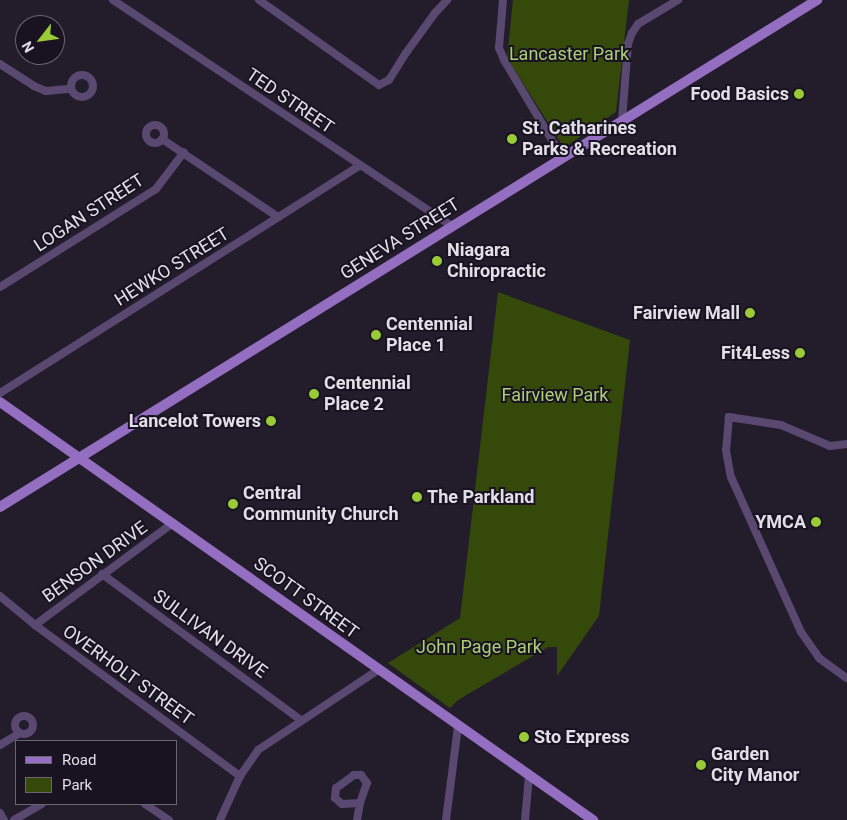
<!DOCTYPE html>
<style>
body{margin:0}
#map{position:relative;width:847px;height:820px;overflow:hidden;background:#221c2b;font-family:Roboto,sans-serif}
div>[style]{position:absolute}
.green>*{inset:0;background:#34490a}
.minor>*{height:8px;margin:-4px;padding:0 4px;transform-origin:4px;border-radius:4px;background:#594870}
.minor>.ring{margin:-4px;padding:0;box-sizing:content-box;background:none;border:8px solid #594870;border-radius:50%}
.major>*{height:10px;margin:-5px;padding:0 5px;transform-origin:5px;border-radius:5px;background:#946ec1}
.dots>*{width:14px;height:14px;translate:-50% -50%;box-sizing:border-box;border:2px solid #191321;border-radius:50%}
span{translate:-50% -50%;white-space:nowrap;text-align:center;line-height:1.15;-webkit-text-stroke:4px #191321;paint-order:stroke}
.park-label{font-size:18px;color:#abce76}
.poi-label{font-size:18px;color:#e2dfe9;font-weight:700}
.right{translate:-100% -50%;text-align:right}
.left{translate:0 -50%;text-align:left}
.street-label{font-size:18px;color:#e2dfe9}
.legend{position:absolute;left:15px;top:740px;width:162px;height:65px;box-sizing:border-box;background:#191321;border:1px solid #696571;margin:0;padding:6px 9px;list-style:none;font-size:15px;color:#e2dfe9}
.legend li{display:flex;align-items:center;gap:10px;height:25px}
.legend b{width:25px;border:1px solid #696571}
.north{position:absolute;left:15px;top:15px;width:50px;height:50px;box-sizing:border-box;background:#191321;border:1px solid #696571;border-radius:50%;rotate:240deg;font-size:14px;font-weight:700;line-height:20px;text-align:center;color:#e2dfe9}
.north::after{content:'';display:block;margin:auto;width:18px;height:22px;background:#99cb36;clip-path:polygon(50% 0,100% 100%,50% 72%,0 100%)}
</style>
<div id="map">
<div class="green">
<div style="clip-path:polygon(513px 0,629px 0,616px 112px,564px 148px,507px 58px)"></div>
<div style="clip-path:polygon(498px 292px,630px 340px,599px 616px,557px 676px,557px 647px,548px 647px,458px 700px,450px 708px,388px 663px,460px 618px)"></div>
</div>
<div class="minor">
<div style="left:113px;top:0;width:407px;rotate:33.7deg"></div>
<div style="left:259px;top:0;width:147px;rotate:35.3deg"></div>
<div style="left:379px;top:85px;width:11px;rotate:-27deg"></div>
<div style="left:389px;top:80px;width:32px;rotate:-58deg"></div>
<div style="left:406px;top:53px;width:49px;rotate:-54.1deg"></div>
<div style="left:435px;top:13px;width:18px;rotate:-47deg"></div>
<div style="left:503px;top:0;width:48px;rotate:94.8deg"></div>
<div style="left:499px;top:48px;width:13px;rotate:67deg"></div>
<div style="left:504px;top:60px;width:113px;rotate:59.1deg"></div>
<div style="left:0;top:64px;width:40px;rotate:32.9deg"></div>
<div style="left:34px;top:86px;width:13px;rotate:23deg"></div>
<div style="left:46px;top:91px;width:25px;rotate:-5deg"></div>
<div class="ring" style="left:71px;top:75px;width:14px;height:14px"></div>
<div style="left:622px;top:120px;width:76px;rotate:-85.5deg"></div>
<div style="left:628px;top:44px;width:12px;rotate:-70deg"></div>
<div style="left:632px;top:33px;width:11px;rotate:-56deg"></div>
<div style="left:638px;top:24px;width:47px;rotate:-31deg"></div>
<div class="ring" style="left:146px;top:125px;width:10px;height:10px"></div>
<div style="left:162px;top:139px;width:140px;rotate:33.9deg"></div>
<div style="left:0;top:287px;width:184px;rotate:-32.1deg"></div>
<div style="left:156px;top:189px;width:46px;rotate:-52.9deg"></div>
<div style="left:0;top:393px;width:425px;rotate:-32.3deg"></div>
<div style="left:847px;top:444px;width:17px;rotate:173deg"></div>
<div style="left:830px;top:446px;width:53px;rotate:-156.8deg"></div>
<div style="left:781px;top:425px;width:53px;rotate:-171.3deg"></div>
<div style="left:729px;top:417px;width:33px;rotate:95deg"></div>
<div style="left:726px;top:450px;width:27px;rotate:80deg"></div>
<div style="left:731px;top:477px;width:170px;rotate:65.7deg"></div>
<div style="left:801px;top:632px;width:32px;rotate:55deg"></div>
<div style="left:819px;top:658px;width:34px;rotate:36deg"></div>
<div style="left:102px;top:574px;width:247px;rotate:36.3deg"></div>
<div style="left:0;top:596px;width:45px;rotate:39.6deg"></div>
<div style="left:35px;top:625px;width:255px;rotate:36.4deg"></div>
<div style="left:35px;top:625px;width:172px;rotate:-36.5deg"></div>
<div class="ring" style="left:15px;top:716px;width:10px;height:10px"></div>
<div style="left:0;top:745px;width:23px;rotate:-31deg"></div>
<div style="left:145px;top:804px;width:29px;rotate:34deg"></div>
<div style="left:0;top:813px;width:8px;rotate:60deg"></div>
<div style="left:14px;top:820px;width:32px;rotate:-30deg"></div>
<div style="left:220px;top:820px;width:48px;rotate:-65.6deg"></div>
<div style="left:240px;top:776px;width:32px;rotate:-55deg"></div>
<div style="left:258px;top:750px;width:144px;rotate:-33.7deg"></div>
<div style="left:357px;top:820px;width:17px;rotate:-80deg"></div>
<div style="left:360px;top:803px;width:21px;rotate:-71deg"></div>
<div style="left:367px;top:783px;width:10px;rotate:-127deg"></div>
<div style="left:361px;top:775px;width:7px;rotate:180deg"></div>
<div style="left:354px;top:775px;width:22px;rotate:144deg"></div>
<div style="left:336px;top:788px;width:10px;rotate:96deg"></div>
<div style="left:335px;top:798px;width:9px;rotate:41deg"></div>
<div style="left:342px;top:804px;width:18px;rotate:-3deg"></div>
<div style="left:446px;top:820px;width:95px;rotate:-82.7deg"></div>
<div style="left:525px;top:820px;width:44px;rotate:-84.8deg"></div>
</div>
<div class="major">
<div style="left:0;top:402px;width:726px;rotate:35.18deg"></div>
<div style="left:0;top:507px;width:962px;rotate:-31.82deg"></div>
</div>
<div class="dots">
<div style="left:799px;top:94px;background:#99cb36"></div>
<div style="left:512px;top:139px;background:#99cb36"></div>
<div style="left:437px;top:261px;background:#99cb36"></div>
<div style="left:750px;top:313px;background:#99cb36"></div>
<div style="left:376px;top:335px;background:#99cb36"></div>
<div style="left:800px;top:353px;background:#99cb36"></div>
<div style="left:314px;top:394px;background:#99cb36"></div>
<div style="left:271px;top:421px;background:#99cb36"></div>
<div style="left:417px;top:497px;background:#99cb36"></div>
<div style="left:233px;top:504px;background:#99cb36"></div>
<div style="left:816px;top:522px;background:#99cb36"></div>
<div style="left:524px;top:737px;background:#99cb36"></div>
<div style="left:701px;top:765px;background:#99cb36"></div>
</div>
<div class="park-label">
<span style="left:569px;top:54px">Lancaster Park</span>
<span style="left:555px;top:395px">Fairview Park</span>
<span style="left:479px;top:647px">John Page Park</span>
</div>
<div class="poi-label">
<span class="right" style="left:789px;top:94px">Food Basics</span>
<span class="left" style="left:522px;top:139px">St. Catharines<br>Parks &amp; Recreation</span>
<span class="left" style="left:447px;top:261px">Niagara<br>Chiropractic</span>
<span class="right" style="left:740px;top:313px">Fairview Mall</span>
<span class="left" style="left:386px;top:335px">Centennial<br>Place 1</span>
<span class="right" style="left:790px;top:353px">Fit4Less</span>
<span class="left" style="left:324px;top:394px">Centennial<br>Place 2</span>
<span class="right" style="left:261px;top:421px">Lancelot Towers</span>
<span class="left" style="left:243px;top:504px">Central<br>Community Church</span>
<span class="left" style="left:427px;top:497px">The Parkland</span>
<span class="right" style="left:806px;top:522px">YMCA</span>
<span class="left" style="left:534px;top:737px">Sto Express</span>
<span class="left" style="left:711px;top:765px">Garden<br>City Manor</span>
</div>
<div class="street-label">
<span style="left:290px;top:101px;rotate:34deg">TED STREET</span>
<span style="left:89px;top:213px;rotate:-33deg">LOGAN STREET</span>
<span style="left:400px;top:239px;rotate:-32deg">GENEVA STREET</span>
<span style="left:172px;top:267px;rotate:-32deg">HEWKO STREET</span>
<span style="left:95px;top:562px;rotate:-36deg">BENSON DRIVE</span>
<span style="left:306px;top:598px;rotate:36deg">SCOTT STREET</span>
<span style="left:210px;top:634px;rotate:36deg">SULLIVAN DRIVE</span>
<span style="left:128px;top:675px;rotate:36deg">OVERHOLT STREET</span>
</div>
<ul class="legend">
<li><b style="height:6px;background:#946ec1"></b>Road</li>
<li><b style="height:14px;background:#34490a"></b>Park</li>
</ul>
<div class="north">N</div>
</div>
